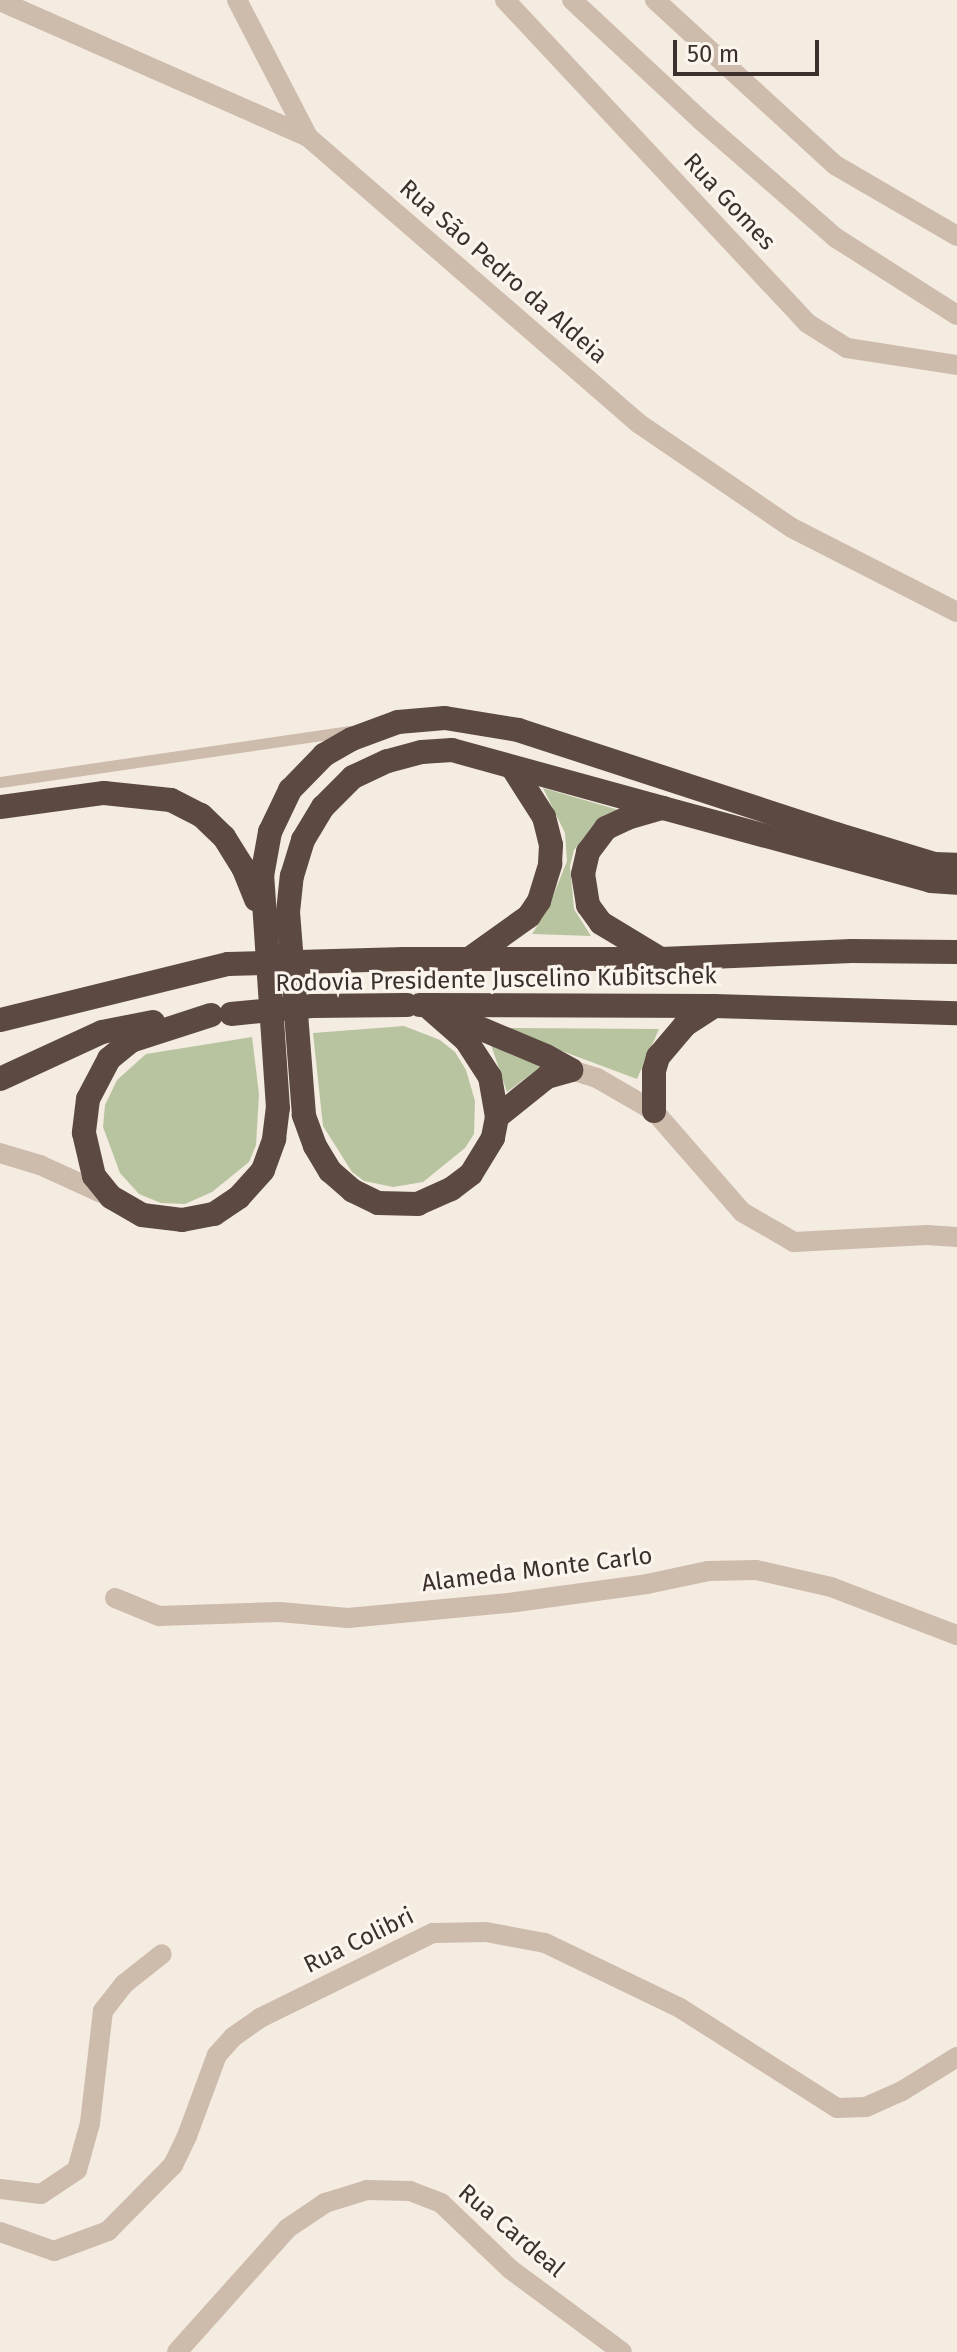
<!DOCTYPE html>
<meta charset="utf-8">
<style>
body{margin:0}
#map{position:relative;width:957px;height:2352px;overflow:hidden;background:#f4ebe1;font-family:"Fira Sans",sans-serif}
div>[style]{position:absolute}
.green>*{inset:0;background:#b8c4a0}
.lane>*{height:11px;margin:-5.5px;padding:0 5.5px;transform-origin:5.5px;border-radius:5.5px;background:#cdbbac}
.street>*{height:20px;margin:-10px;padding:0 10px;transform-origin:10px;border-radius:10px;background:#cdbbac}
.highway>*{height:24px;margin:-12px;padding:0 12px;transform-origin:12px;border-radius:12px;background:#5c4a42}
.highway-bridge>*{height:24px;margin:-12px;padding:0 12px;transform-origin:12px;border-radius:12px;background:#5c4a42}
span{translate:-50% -50%;white-space:nowrap;text-align:center;line-height:1.15;-webkit-text-stroke:6px #fbf5ee;paint-order:stroke}
.street-label{font-size:24px;color:#3b302b}
.scale{position:absolute;left:673px;top:40px;width:146px;height:36px;box-sizing:border-box;border:4px solid #3b302b;border-top:0;padding-left:10px;font-size:24px;line-height:28px;white-space:nowrap;color:#3b302b;-webkit-text-stroke:6px #fbf5ee;paint-order:stroke}
</style>
<div id="map">
<div class="green">
<div style="clip-path:polygon(543px 788px,622px 811px,591px 828px,574px 850px,570px 866px,574px 909px,591px 936px,532px 934px,548px 909px,567px 861px,565px 833px)"></div>
<div style="clip-path:polygon(404px 1026px,440px 1040px,455px 1052px,466px 1070px,475px 1101px,474px 1134px,465px 1148px,423px 1182px,393px 1187px,364px 1181px,352px 1172px,323px 1126px,313px 1033px)"></div>
<div style="clip-path:polygon(511px 1028px,659px 1029px,637px 1079px,511px 1032px)"></div>
<div style="clip-path:polygon(252px 1037px,259px 1094px,256px 1145px,249px 1162px,212px 1192px,185px 1204px,161px 1203px,139px 1194px,120px 1173px,103px 1127px,105px 1105px,117px 1080px,146px 1054px)"></div>
<div style="clip-path:polygon(491px 1045px,543px 1065px,507px 1092px)"></div>
</div>
<div class="lane">
<div style="left:0;top:782px;width:354px;rotate:-8.3deg"></div>
</div>
<div class="street">
<div style="left:237px;top:0;width:154px;rotate:62.6deg"></div>
<div style="left:505px;top:0;width:442px;rotate:46.9deg"></div>
<div style="left:807px;top:323px;width:47px;rotate:32deg"></div>
<div style="left:847px;top:348px;width:111px;rotate:8.8deg"></div>
<div style="left:572px;top:0;width:180px;rotate:43deg"></div>
<div style="left:704px;top:123px;width:175px;rotate:41.1deg"></div>
<div style="left:836px;top:238px;width:143px;rotate:32.5deg"></div>
<div style="left:655px;top:0;width:244px;rotate:42.5deg"></div>
<div style="left:835px;top:165px;width:141px;rotate:30.2deg"></div>
<div style="left:0;top:1px;width:337px;rotate:23.8deg"></div>
<div style="left:308px;top:137px;width:437px;rotate:40.9deg"></div>
<div style="left:638px;top:423px;width:186px;rotate:34.3deg"></div>
<div style="left:792px;top:528px;width:185px;rotate:27deg"></div>
<div style="left:571px;top:1070px;width:27px;rotate:17deg"></div>
<div style="left:597px;top:1078px;width:66px;rotate:30.1deg"></div>
<div style="left:654px;top:1111px;width:134px;rotate:48.9deg"></div>
<div style="left:742px;top:1212px;width:60px;rotate:30deg"></div>
<div style="left:794px;top:1242px;width:133px;rotate:-3deg"></div>
<div style="left:927px;top:1235px;width:30px;rotate:4deg"></div>
<div style="left:0;top:1153px;width:42px;rotate:16.7deg"></div>
<div style="left:40px;top:1165px;width:75px;rotate:24.5deg"></div>
<div style="left:115px;top:1598px;width:48px;rotate:22.2deg"></div>
<div style="left:159px;top:1616px;width:120px;rotate:-1.9deg"></div>
<div style="left:279px;top:1612px;width:69px;rotate:5deg"></div>
<div style="left:348px;top:1618px;width:169px;rotate:-5.4deg"></div>
<div style="left:516px;top:1602px;width:132px;rotate:-7.8deg"></div>
<div style="left:647px;top:1584px;width:62px;rotate:-12deg"></div>
<div style="left:708px;top:1571px;width:48px;rotate:-1.2deg"></div>
<div style="left:756px;top:1570px;width:77px;rotate:12.8deg"></div>
<div style="left:831px;top:1587px;width:135px;rotate:20.9deg"></div>
<div style="left:0;top:2189px;width:41px;rotate:7deg"></div>
<div style="left:41px;top:2194px;width:43px;rotate:-33.7deg"></div>
<div style="left:77px;top:2170px;width:49px;rotate:-74.5deg"></div>
<div style="left:90px;top:2123px;width:113px;rotate:-83.4deg"></div>
<div style="left:103px;top:2011px;width:34px;rotate:-52deg"></div>
<div style="left:124px;top:1984px;width:48px;rotate:-38.3deg"></div>
<div style="left:0;top:2232px;width:57px;rotate:19.4deg"></div>
<div style="left:54px;top:2251px;width:58px;rotate:-20.3deg"></div>
<div style="left:108px;top:2231px;width:93px;rotate:-45.4deg"></div>
<div style="left:173px;top:2165px;width:32px;rotate:-64deg"></div>
<div style="left:187px;top:2136px;width:86px;rotate:-69.7deg"></div>
<div style="left:217px;top:2055px;width:24px;rotate:-48deg"></div>
<div style="left:233px;top:2037px;width:33px;rotate:-35deg"></div>
<div style="left:260px;top:2018px;width:193px;rotate:-26.2deg"></div>
<div style="left:433px;top:1933px;width:53px;rotate:-1.1deg"></div>
<div style="left:486px;top:1932px;width:60px;rotate:10.6deg"></div>
<div style="left:545px;top:1943px;width:150px;rotate:25.7deg"></div>
<div style="left:680px;top:2008px;width:186px;rotate:32.5deg"></div>
<div style="left:837px;top:2108px;width:29px;rotate:-2deg"></div>
<div style="left:866px;top:2107px;width:39px;rotate:-24deg"></div>
<div style="left:902px;top:2091px;width:65px;rotate:-31.7deg"></div>
<div style="left:177px;top:2352px;width:166px;rotate:-48.2deg"></div>
<div style="left:288px;top:2228px;width:45px;rotate:-34deg"></div>
<div style="left:325px;top:2203px;width:44px;rotate:-17.2deg"></div>
<div style="left:367px;top:2190px;width:43px;rotate:1.3deg"></div>
<div style="left:410px;top:2191px;width:33px;rotate:21deg"></div>
<div style="left:441px;top:2203px;width:95px;rotate:43.7deg"></div>
<div style="left:510px;top:2269px;width:139px;rotate:36.5deg"></div>
</div>
<div class="highway">
<div style="left:0;top:807px;width:105px;rotate:-7.7deg"></div>
<div style="left:104px;top:793px;width:67px;rotate:6deg"></div>
<div style="left:171px;top:800px;width:34px;rotate:27deg"></div>
<div style="left:201px;top:815px;width:32px;rotate:44deg"></div>
<div style="left:224px;top:837px;width:36px;rotate:58deg"></div>
<div style="left:243px;top:867px;width:35px;rotate:68deg"></div>
<div style="left:659px;top:958px;width:68px;rotate:-148.9deg"></div>
<div style="left:601px;top:923px;width:22px;rotate:-126deg"></div>
<div style="left:588px;top:905px;width:31px;rotate:-99deg"></div>
<div style="left:583px;top:874px;width:23px;rotate:-77deg"></div>
<div style="left:588px;top:852px;width:30px;rotate:-53deg"></div>
<div style="left:606px;top:828px;width:23px;rotate:-25deg"></div>
<div style="left:627px;top:818px;width:37px;rotate:-16deg"></div>
<div style="left:663px;top:808px;width:278px;rotate:15.2deg"></div>
<div style="left:931px;top:881px;width:26px;rotate:4deg"></div>
<div style="left:404px;top:959px;width:257px"></div>
<div style="left:661px;top:959px;width:191px;rotate:-2.4deg"></div>
<div style="left:852px;top:951px;width:105px;rotate:0.5deg"></div>
<div style="left:469px;top:959px;width:74px;rotate:-35.6deg"></div>
<div style="left:529px;top:916px;width:18px;rotate:-56deg"></div>
<div style="left:539px;top:901px;width:39px;rotate:-73deg"></div>
<div style="left:550px;top:864px;width:19px;rotate:-87deg"></div>
<div style="left:551px;top:845px;width:29px;rotate:-104deg"></div>
<div style="left:544px;top:817px;width:59px;rotate:-122.6deg"></div>
<div style="left:420px;top:1005px;width:294px;rotate:0.2deg"></div>
<div style="left:714px;top:1006px;width:243px;rotate:1.7deg"></div>
<div style="left:426px;top:1005px;width:53px;rotate:41.2deg"></div>
<div style="left:466px;top:1040px;width:44px;rotate:57deg"></div>
<div style="left:490px;top:1077px;width:41px;rotate:80.1deg"></div>
<div style="left:497px;top:1117px;width:21px;rotate:101deg"></div>
<div style="left:493px;top:1138px;width:42px;rotate:121.4deg"></div>
<div style="left:471px;top:1174px;width:25px;rotate:143deg"></div>
<div style="left:451px;top:1189px;width:36px;rotate:156deg"></div>
<div style="left:418px;top:1204px;width:40px;rotate:-178.6deg"></div>
<div style="left:378px;top:1203px;width:28px;rotate:-154deg"></div>
<div style="left:353px;top:1191px;width:30px;rotate:-139deg"></div>
<div style="left:330px;top:1171px;width:29px;rotate:-121deg"></div>
<div style="left:315px;top:1146px;width:33px;rotate:-110deg"></div>
<div style="left:304px;top:1115px;width:204px;rotate:-94.5deg"></div>
<div style="left:288px;top:912px;width:36px;rotate:-84deg"></div>
<div style="left:292px;top:876px;width:38px;rotate:-73deg"></div>
<div style="left:303px;top:840px;width:39px;rotate:-59deg"></div>
<div style="left:323px;top:807px;width:42px;rotate:-45deg"></div>
<div style="left:353px;top:777px;width:38px;rotate:-25deg"></div>
<div style="left:388px;top:761px;width:35px;rotate:-15deg"></div>
<div style="left:422px;top:752px;width:30px;rotate:-4deg"></div>
<div style="left:452px;top:750px;width:219px;rotate:15.4deg"></div>
<div style="left:446px;top:1014px;width:108px;rotate:22.8deg"></div>
<div style="left:546px;top:1056px;width:29px;rotate:29deg"></div>
<div style="left:211px;top:1015px;width:84px;rotate:162deg"></div>
<div style="left:131px;top:1041px;width:28px;rotate:141deg"></div>
<div style="left:109px;top:1059px;width:45px;rotate:117.7deg"></div>
<div style="left:88px;top:1099px;width:34px;rotate:97deg"></div>
<div style="left:84px;top:1133px;width:44px;rotate:76.9deg"></div>
<div style="left:94px;top:1176px;width:27px;rotate:51deg"></div>
<div style="left:111px;top:1197px;width:36px;rotate:30deg"></div>
<div style="left:142px;top:1215px;width:40px;rotate:7.1deg"></div>
<div style="left:182px;top:1220px;width:33px;rotate:-11deg"></div>
<div style="left:214px;top:1214px;width:30px;rotate:-34deg"></div>
<div style="left:239px;top:1197px;width:36px;rotate:-48deg"></div>
<div style="left:263px;top:1170px;width:33px;rotate:-70deg"></div>
<div style="left:274px;top:1139px;width:31px;rotate:-83deg"></div>
<div style="left:278px;top:1108px;width:233px;rotate:-93.9deg"></div>
<div style="left:262px;top:876px;width:45px;rotate:-79.7deg"></div>
<div style="left:270px;top:832px;width:47px;rotate:-64.5deg"></div>
<div style="left:290px;top:790px;width:49px;rotate:-45.8deg"></div>
<div style="left:324px;top:755px;width:32px;rotate:-30deg"></div>
<div style="left:352px;top:739px;width:49px;rotate:-20.3deg"></div>
<div style="left:398px;top:722px;width:47px;rotate:-4.9deg"></div>
<div style="left:445px;top:718px;width:74px;rotate:9.3deg"></div>
<div style="left:518px;top:730px;width:335px;rotate:18.1deg"></div>
<div style="left:836px;top:834px;width:102px;rotate:17deg"></div>
<div style="left:934px;top:864px;width:23px;rotate:2deg"></div>
<div style="left:0;top:1020px;width:235px;rotate:-13.8deg"></div>
<div style="left:0;top:1079px;width:112px;rotate:-24.7deg"></div>
<div style="left:102px;top:1032px;width:52px;rotate:-11.1deg"></div>
<div style="left:654px;top:1111px;width:40px;rotate:-90deg"></div>
<div style="left:654px;top:1071px;width:15px;rotate:-74deg"></div>
<div style="left:658px;top:1057px;width:42px;rotate:-49.8deg"></div>
<div style="left:685px;top:1025px;width:35px;rotate:-33deg"></div>
<div style="left:497px;top:1117px;width:64px;rotate:-38.7deg"></div>
<div style="left:547px;top:1077px;width:25px;rotate:-16deg"></div>
</div>
<div class="highway-bridge">
<div style="left:228px;top:964px;width:176px;rotate:-1.6deg"></div>
<div style="left:231px;top:1014px;width:81px;rotate:-5.6deg"></div>
<div style="left:312px;top:1006px;width:95px;rotate:-0.6deg"></div>
</div>
<div class="street-label">
<span style="left:729px;top:202px;rotate:47deg">Rua Gomes</span>
<span style="left:503px;top:272px;rotate:41deg">Rua São Pedro da Aldeia</span>
<span style="left:496px;top:980px;rotate:-1deg">Rodovia Presidente Juscelino Kubitschek</span>
<span style="left:537px;top:1570px;rotate:-7deg">Alameda Monte Carlo</span>
<span style="left:359px;top:1941px;rotate:-26deg">Rua Colibri</span>
<span style="left:511px;top:2231px;rotate:40deg">Rua Cardeal</span>
</div>
<div class="scale">50 m</div>
</div>
